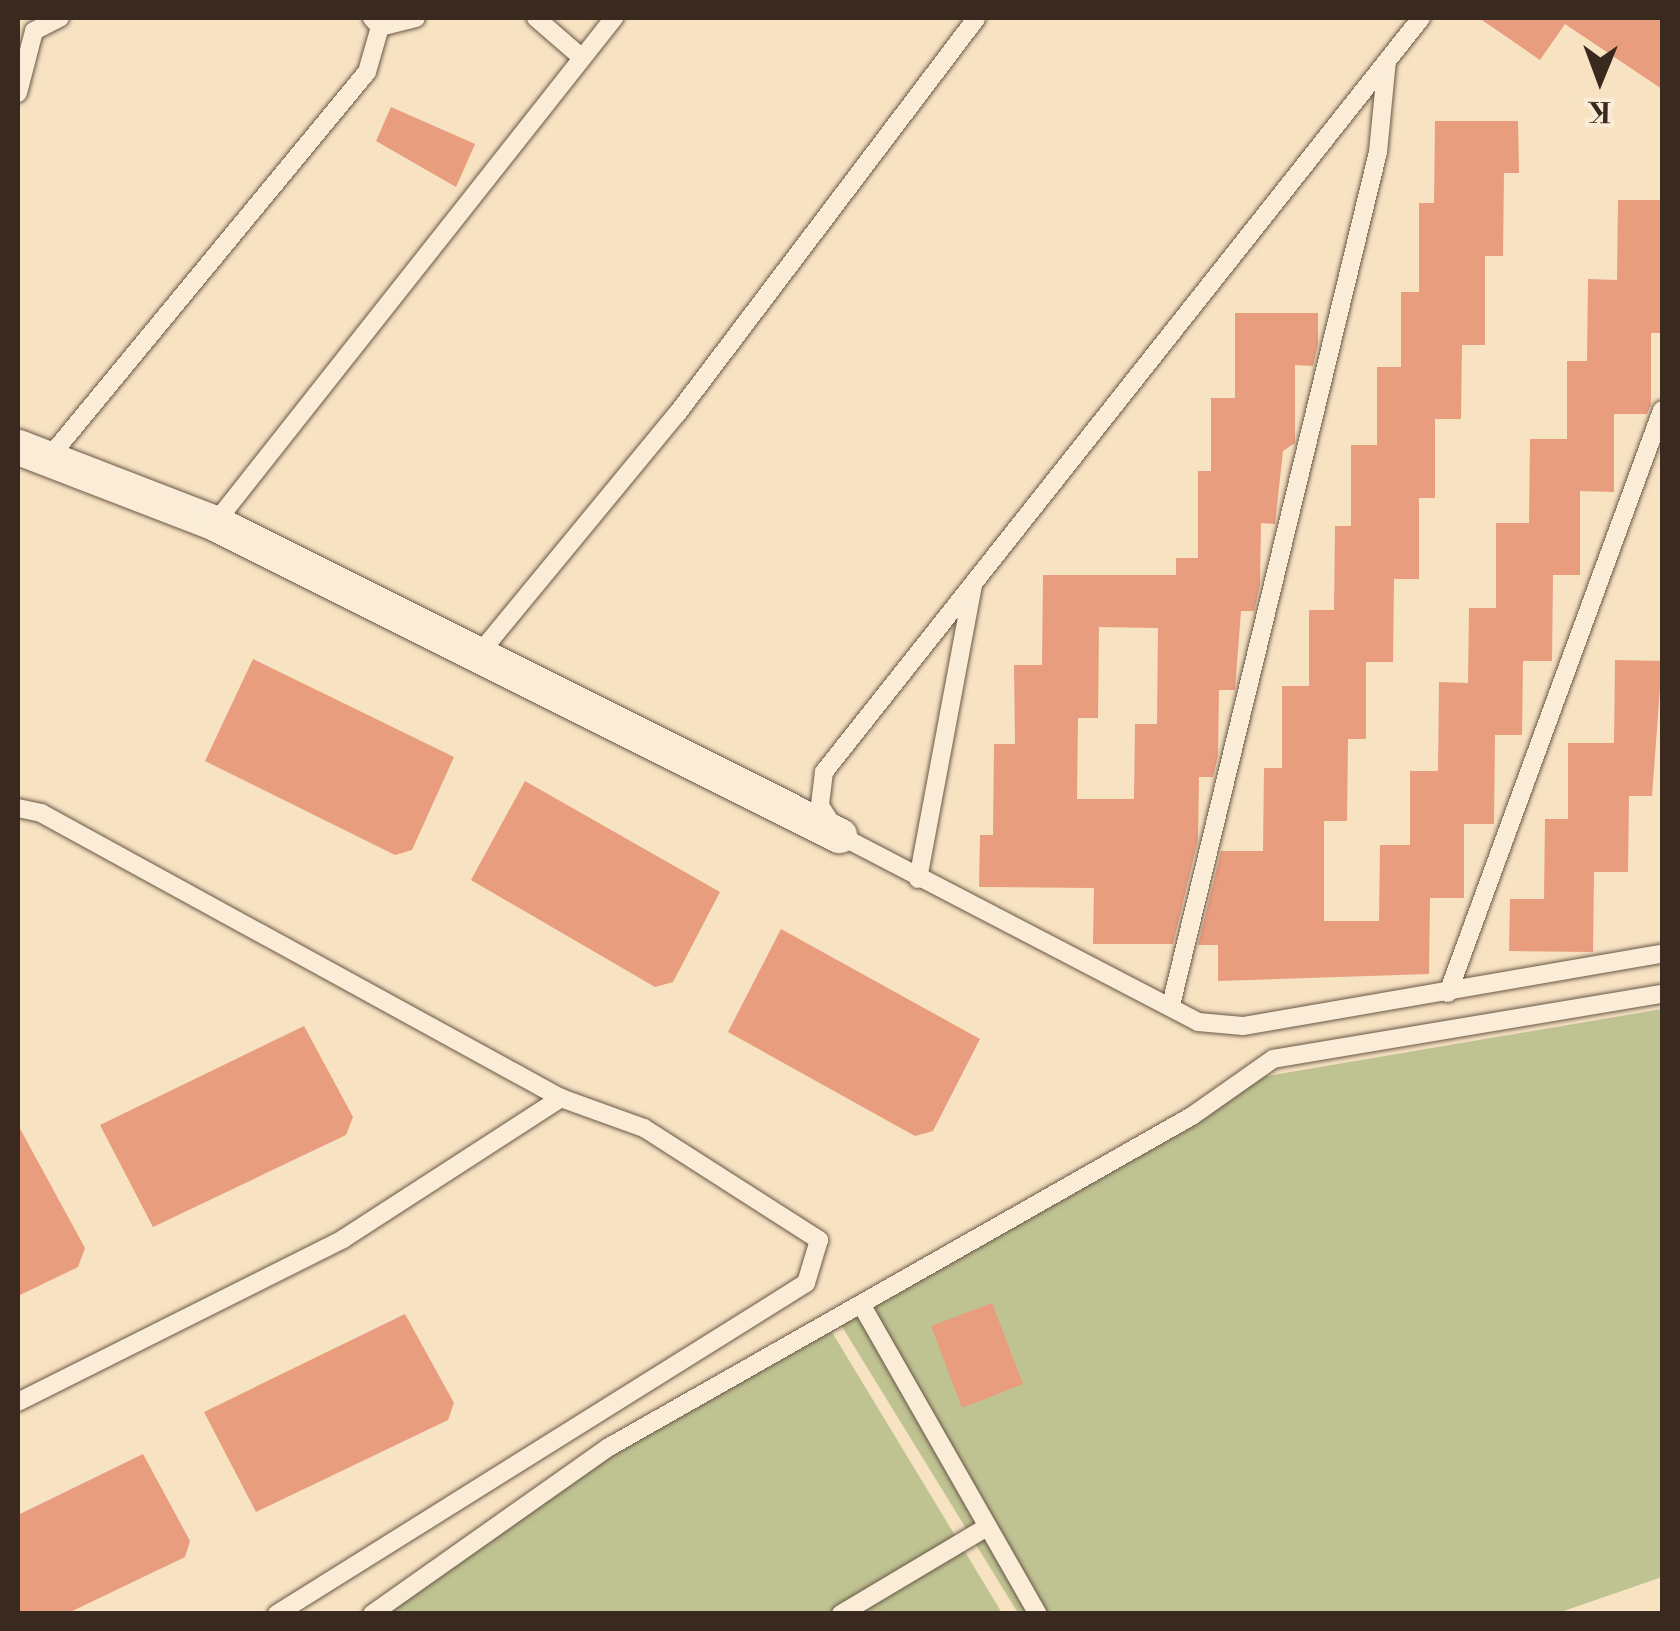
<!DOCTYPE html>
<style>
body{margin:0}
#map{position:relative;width:1680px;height:1631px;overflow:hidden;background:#f7e2c2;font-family:"Libre Bodoni",serif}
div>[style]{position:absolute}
.green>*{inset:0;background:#bfc392}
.building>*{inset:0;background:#e79d7e}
.roads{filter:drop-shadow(0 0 2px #695747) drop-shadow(0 0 2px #695747)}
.lane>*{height:18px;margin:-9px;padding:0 9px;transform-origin:9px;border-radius:9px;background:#faecd7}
.street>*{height:35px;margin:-17.5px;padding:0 17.5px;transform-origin:17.5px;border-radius:17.5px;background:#faecd7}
span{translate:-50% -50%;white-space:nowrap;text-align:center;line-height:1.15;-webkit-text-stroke:8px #faecd7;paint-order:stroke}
.frame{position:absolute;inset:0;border:20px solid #3a291e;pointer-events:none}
.north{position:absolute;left:1550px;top:30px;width:100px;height:100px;-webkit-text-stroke:8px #faecd7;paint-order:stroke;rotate:181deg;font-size:28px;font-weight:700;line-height:40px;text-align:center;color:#3a291e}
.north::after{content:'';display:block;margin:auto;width:35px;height:45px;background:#3a291e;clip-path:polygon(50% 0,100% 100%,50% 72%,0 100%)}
</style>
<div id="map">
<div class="green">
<div style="clip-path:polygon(1662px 1009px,1662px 1577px,1558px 1613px,1018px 1613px,833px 1312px,1250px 1079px)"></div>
<div style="clip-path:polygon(824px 1319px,1002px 1613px,383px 1614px,628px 1427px)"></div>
</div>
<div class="building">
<div style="clip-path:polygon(1479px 18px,1662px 18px,1662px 89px,1565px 24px,1540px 60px)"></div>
<div style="clip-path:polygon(391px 107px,475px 144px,456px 187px,376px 141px)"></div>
<div style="clip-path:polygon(1435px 121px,1518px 121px,1519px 173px,1504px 173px,1503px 256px,1485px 256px,1485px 345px,1462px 345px,1461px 419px,1435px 419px,1435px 498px,1419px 498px,1419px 579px,1394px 579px,1393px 662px,1366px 662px,1366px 739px,1348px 739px,1347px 821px,1324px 821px,1324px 921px,1379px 921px,1380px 845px,1410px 845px,1410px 771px,1438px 771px,1439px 682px,1468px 683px,1469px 608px,1496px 608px,1496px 523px,1529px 523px,1530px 439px,1567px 439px,1567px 361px,1587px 361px,1588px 279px,1617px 280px,1618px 200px,1662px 200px,1662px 333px,1651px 333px,1651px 405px,1647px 414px,1614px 414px,1614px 492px,1580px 491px,1580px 575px,1553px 575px,1552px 661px,1523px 661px,1522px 735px,1495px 735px,1494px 824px,1464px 824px,1464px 898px,1430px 898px,1429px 974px,1218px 981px,1218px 945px,1198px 945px,1221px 851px,1263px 851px,1264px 768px,1282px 768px,1282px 686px,1309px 686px,1309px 610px,1334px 610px,1335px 526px,1351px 526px,1351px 445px,1377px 445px,1377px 367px,1401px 367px,1401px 292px,1419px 292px,1419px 203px,1434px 203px)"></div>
<div style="clip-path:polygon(evenodd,1235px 313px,1318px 313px,1318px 345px,1313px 366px,1295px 365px,1295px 443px,1283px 451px,1275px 524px,1261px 523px,1260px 585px,1254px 611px,1241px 611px,1235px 690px,1219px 690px,1218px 756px,1213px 777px,1199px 777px,1198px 840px,1173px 944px,1093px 944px,1094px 888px,979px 887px,980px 835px,993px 835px,994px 744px,1015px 744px,1014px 665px,1042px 665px,1043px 575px,1176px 575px,1176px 558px,1198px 558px,1198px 471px,1211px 471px,1211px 398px,1235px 398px,1235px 313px,1099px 627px,1158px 628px,1157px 724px,1135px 724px,1134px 799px,1077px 799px,1078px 718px,1098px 718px,1099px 627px)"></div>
<div style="clip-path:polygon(253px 659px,454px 757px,412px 850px,395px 855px,205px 761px)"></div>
<div style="clip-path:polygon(1615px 660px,1662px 661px,1652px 796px,1629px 796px,1628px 872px,1594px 872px,1593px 952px,1509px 951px,1510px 899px,1544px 899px,1545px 819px,1568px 819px,1568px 743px,1614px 743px)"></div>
<div style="clip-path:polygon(525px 781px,720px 892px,673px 982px,655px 987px,471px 880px)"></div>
<div style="clip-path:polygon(781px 929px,980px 1039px,933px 1131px,915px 1136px,728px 1032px)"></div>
<div style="clip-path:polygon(304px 1026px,353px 1117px,346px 1135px,153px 1227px,100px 1125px)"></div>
<div style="clip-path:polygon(18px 1125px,85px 1248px,78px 1267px,18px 1296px)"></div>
<div style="clip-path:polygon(992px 1303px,1023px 1384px,962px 1408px,931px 1326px)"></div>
<div style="clip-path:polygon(405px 1314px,454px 1403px,448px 1420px,256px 1512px,204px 1412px)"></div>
<div style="clip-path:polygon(143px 1454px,190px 1541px,185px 1557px,66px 1614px,18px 1614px,18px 1515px)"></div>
</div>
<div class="roads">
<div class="lane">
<div style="left:536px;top:18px;width:60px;rotate:40.9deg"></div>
<div style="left:1421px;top:18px;width:962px;rotate:128.37deg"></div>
<div style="left:824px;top:772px;width:34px;rotate:97deg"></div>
<div style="left:820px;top:806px;width:35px;rotate:57deg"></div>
<div style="left:839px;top:835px;width:405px;rotate:27.5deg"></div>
<div style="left:1198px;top:1022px;width:45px;rotate:5.1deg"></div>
<div style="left:1243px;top:1026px;width:425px;rotate:-9.8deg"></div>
<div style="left:380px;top:27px;width:37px;rotate:-14deg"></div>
<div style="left:18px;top:93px;width:64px;rotate:-75.5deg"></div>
<div style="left:34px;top:31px;width:29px;rotate:-27deg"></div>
<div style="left:52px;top:454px;width:495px;rotate:-50.5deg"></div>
<div style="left:367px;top:72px;width:47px;rotate:-73.9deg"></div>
<div style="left:380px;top:27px;width:12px;rotate:-132deg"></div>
<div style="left:215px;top:523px;width:644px;rotate:-51.69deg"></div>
<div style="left:478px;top:655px;width:313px;rotate:-50.5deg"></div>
<div style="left:677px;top:414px;width:496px;rotate:-52.9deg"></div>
<div style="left:18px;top:808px;width:24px;rotate:12deg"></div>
<div style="left:41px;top:813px;width:593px;rotate:28.73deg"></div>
<div style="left:561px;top:1098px;width:88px;rotate:19.9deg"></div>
<div style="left:644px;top:1128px;width:208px;rotate:32.6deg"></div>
<div style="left:819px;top:1240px;width:45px;rotate:106.8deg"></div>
<div style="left:806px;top:1283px;width:624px;rotate:147.97deg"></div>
<div style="left:918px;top:879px;width:299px;rotate:-79.4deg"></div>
<div style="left:1448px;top:993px;width:621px;rotate:-69.84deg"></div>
<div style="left:1171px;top:1005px;width:878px;rotate:-76.36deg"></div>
<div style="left:1378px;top:152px;width:91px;rotate:-84.4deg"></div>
<div style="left:861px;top:1304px;width:357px;rotate:60.3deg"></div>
<div style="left:18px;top:1402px;width:364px;rotate:-26.6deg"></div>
<div style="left:343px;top:1239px;width:260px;rotate:-32.9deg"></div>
<div style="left:372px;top:1614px;width:290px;rotate:-35.2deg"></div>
<div style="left:609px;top:1447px;width:670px;rotate:-29.59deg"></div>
<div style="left:1192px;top:1116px;width:99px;rotate:-35.1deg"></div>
<div style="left:1273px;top:1059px;width:394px;rotate:-9.5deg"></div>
<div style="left:841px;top:1614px;width:168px;rotate:-30.8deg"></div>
</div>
<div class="street">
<div style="left:18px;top:447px;width:211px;rotate:21.1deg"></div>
<div style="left:215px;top:523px;width:698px;rotate:26.57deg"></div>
</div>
</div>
<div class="frame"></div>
<div class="north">K</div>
</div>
